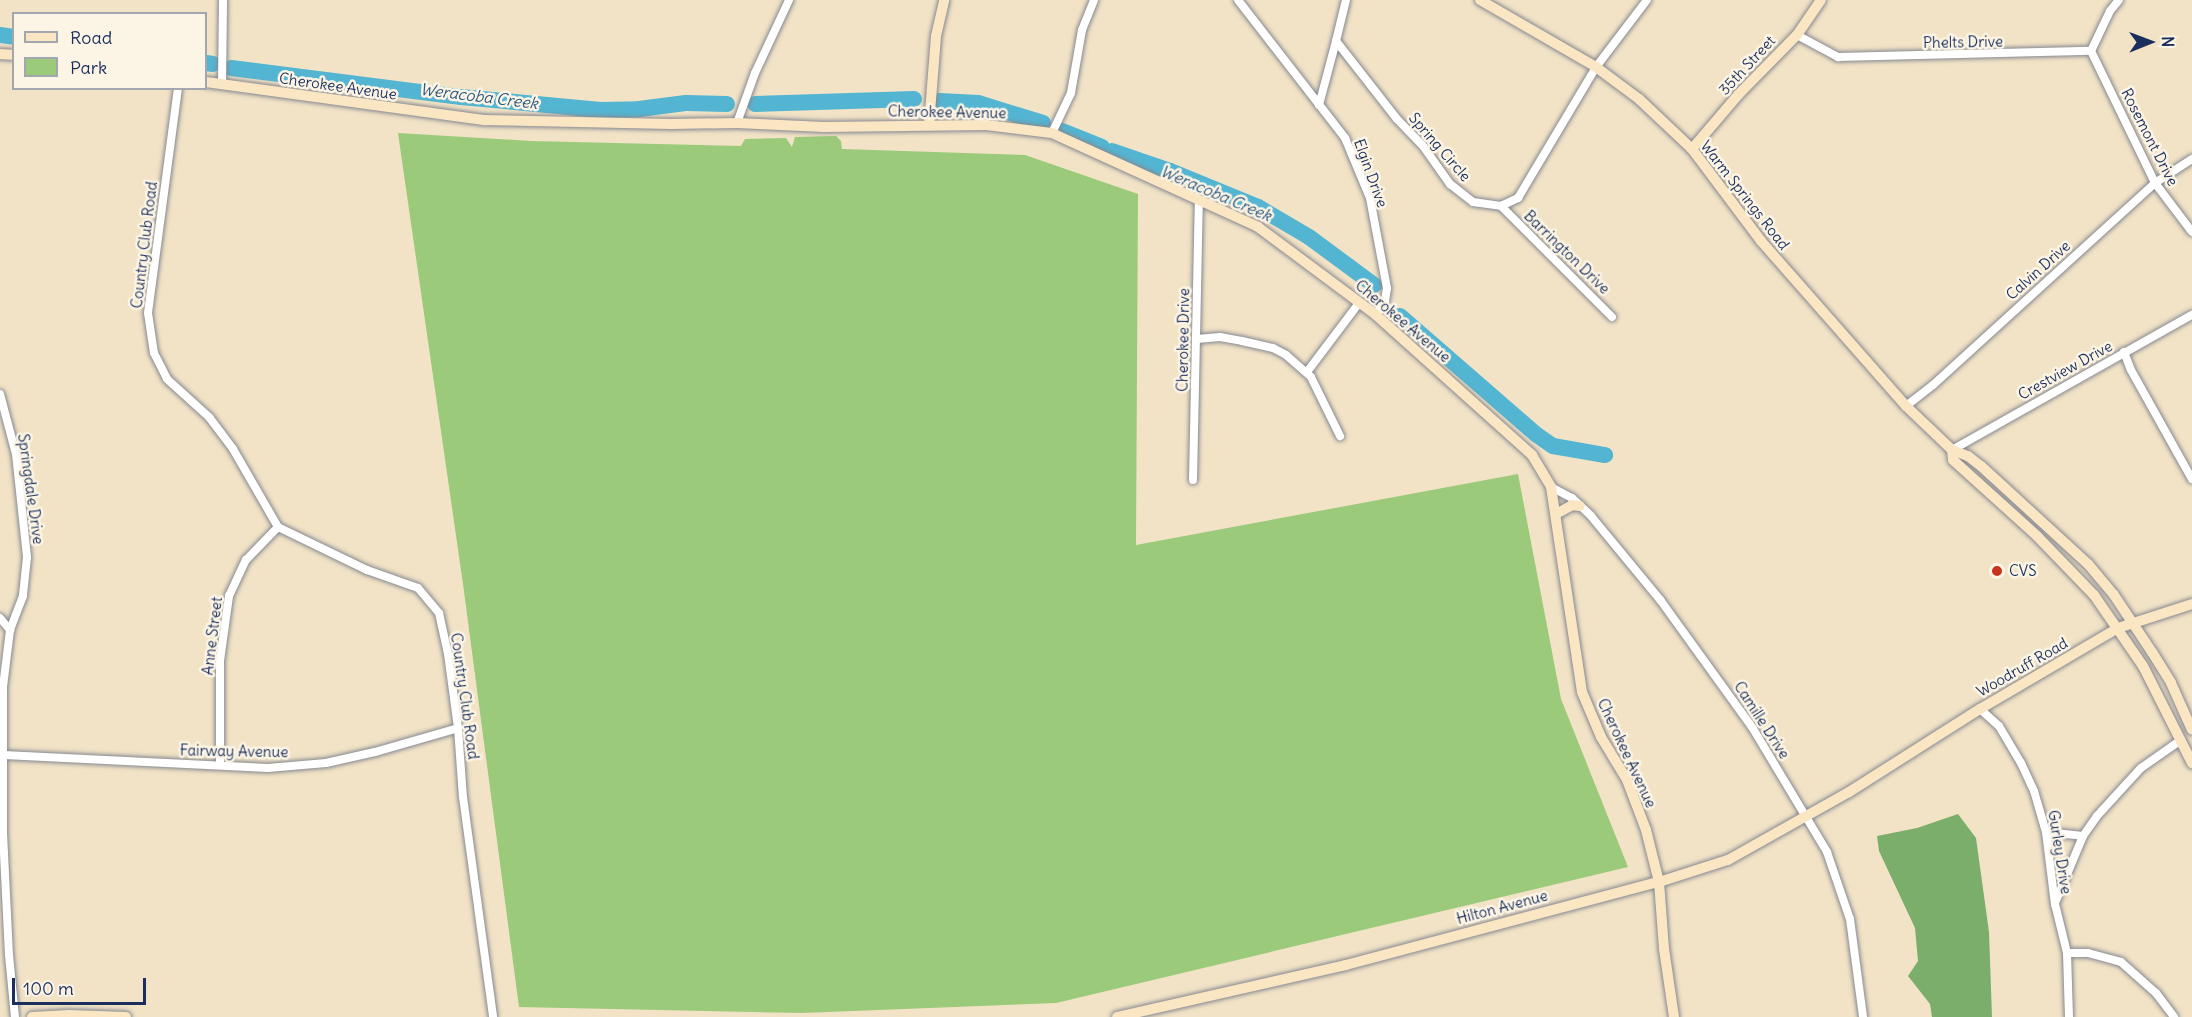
<!DOCTYPE html>
<style>
body{margin:0}
#map{position:relative;width:2192px;height:1017px;overflow:hidden;background:#f2e3c6;font-family:Delius,sans-serif}
div>[style]{position:absolute}
.green>*{inset:0;background:#9aca7a}
.forest>*{inset:0;background:#7bae6a}
.river>*{height:16px;margin:-8px;padding:0 8px;transform-origin:8px;border-radius:8px;background:#53b5d2}
.roads{filter:drop-shadow(0 0 2px #868992) drop-shadow(0 0 2px #868992)}
.street>*{height:8px;margin:-4px;padding:0 4px;transform-origin:4px;border-radius:4px;background:#fff}
.secondary>*{height:10px;margin:-5px;padding:0 5px;transform-origin:5px;border-radius:5px;background:#fbe6c4}
.dots>*{width:16px;height:16px;translate:-50% -50%;box-sizing:border-box;border:3px solid #fcf5e5;border-radius:50%}
span{translate:-50% -50%;white-space:nowrap;text-align:center;line-height:1.15;-webkit-text-stroke:5px #fcf5e5;paint-order:stroke}
.street-label{font-size:15px;color:#1b2f5e}
.poi-label{font-size:15px;color:#1b2f5e}
.left{translate:0 -50%;text-align:left}
.water-label{font-size:16px;color:#2c5781;font-style:italic}
.legend{position:absolute;left:12px;top:12px;width:195px;height:78px;box-sizing:border-box;background:#fcf5e5;border:2px solid #a2a6af;margin:0;padding:8px 10px;list-style:none;font-size:18px;color:#1b2f5e}
.legend li{display:flex;align-items:center;gap:12px;height:30px}
.legend b{width:30px;border:2px solid #a2a6af}
.north{position:absolute;left:2120px;top:12px;width:60px;height:60px;-webkit-text-stroke:4px #fcf5e5;paint-order:stroke;rotate:89deg;font-size:16px;font-weight:700;line-height:24px;text-align:center;color:#1b2f5e}
.north::after{content:'';display:block;margin:auto;width:21px;height:27px;background:#1b2f5e;clip-path:polygon(50% 0,100% 100%,50% 72%,0 100%)}
.scale{position:absolute;left:12px;top:978px;width:134px;height:27px;box-sizing:border-box;border:3px solid #1b2f5e;border-top:0;padding-left:8px;font-size:18px;line-height:21px;white-space:nowrap;color:#1b2f5e;-webkit-text-stroke:4px #fcf5e5;paint-order:stroke}
</style>
<div id="map">
<div class="green">
<div style="clip-path:polygon(398px 133px,531px 141px,741px 146px,745px 139px,786px 138px,792px 147px,795px 137px,836px 136px,841px 141px,842px 149px,1025px 155px,1138px 194px,1136px 545px,1518px 474px,1561px 699px,1628px 867px,1056px 1003px,802px 1013px,519px 1007px,463px 584px)"></div>
</div>
<div class="forest">
<div style="clip-path:polygon(1958px 814px,1976px 838px,1989px 932px,1992px 1017px,1932px 1017px,1930px 1004px,1908px 976px,1918px 961px,1915px 928px,1879px 851px,1877px 836px,1917px 828px)"></div>
</div>
<div class="river">
<div style="left:0;top:35px;width:14px;rotate:8deg"></div>
<div style="left:206px;top:63px;width:7px;rotate:8deg"></div>
<div style="left:231px;top:68px;width:232px;rotate:7.2deg"></div>
<div style="left:461px;top:97px;width:140px;rotate:5.3deg"></div>
<div style="left:600px;top:110px;width:39px;rotate:-1deg"></div>
<div style="left:639px;top:109px;width:47px;rotate:-7.3deg"></div>
<div style="left:686px;top:103px;width:41px;rotate:1.4deg"></div>
<div style="left:940px;top:101px;width:38px;rotate:3deg"></div>
<div style="left:978px;top:103px;width:68px;rotate:17.1deg"></div>
<div style="left:755px;top:104px;width:159px;rotate:-1.8deg"></div>
<div style="left:1062px;top:131px;width:43px;rotate:21.8deg"></div>
<div style="left:1112px;top:151px;width:61px;rotate:19deg"></div>
<div style="left:1170px;top:171px;width:95px;rotate:22.2deg"></div>
<div style="left:1258px;top:207px;width:59px;rotate:30.5deg"></div>
<div style="left:1309px;top:237px;width:81px;rotate:36.4deg"></div>
<div style="left:1400px;top:316px;width:181px;rotate:41deg"></div>
<div style="left:1537px;top:435px;width:19px;rotate:35deg"></div>
<div style="left:1553px;top:446px;width:53px;rotate:9.8deg"></div>
</div>
<div class="roads">
<div class="street">
<div style="left:1238px;top:0;width:175px;rotate:52.2deg"></div>
<div style="left:1345px;top:138px;width:65px;rotate:67.4deg"></div>
<div style="left:1370px;top:198px;width:92px;rotate:79.3deg"></div>
<div style="left:1387px;top:288px;width:13px;rotate:99deg"></div>
<div style="left:1385px;top:301px;width:17px;rotate:123deg"></div>
<div style="left:1346px;top:0;width:42px;rotate:103.7deg"></div>
<div style="left:1336px;top:41px;width:99px;rotate:52deg"></div>
<div style="left:1397px;top:119px;width:37px;rotate:46deg"></div>
<div style="left:1423px;top:146px;width:47px;rotate:54.6deg"></div>
<div style="left:1450px;top:184px;width:29px;rotate:38deg"></div>
<div style="left:1473px;top:202px;width:28px;rotate:8deg"></div>
<div style="left:1501px;top:206px;width:19px;rotate:-25deg"></div>
<div style="left:1518px;top:198px;width:152px;rotate:-59.2deg"></div>
<div style="left:1596px;top:67px;width:84px;rotate:-52.7deg"></div>
<div style="left:1797px;top:35px;width:47px;rotate:28.2deg"></div>
<div style="left:1838px;top:57px;width:253px;rotate:-1.4deg"></div>
<div style="left:2091px;top:51px;width:44px;rotate:-64.6deg"></div>
<div style="left:2110px;top:11px;width:14px;rotate:-51deg"></div>
<div style="left:2091px;top:51px;width:147px;rotate:64.1deg"></div>
<div style="left:2155px;top:183px;width:61px;rotate:52.9deg"></div>
<div style="left:222px;top:85px;width:85px;rotate:-89.3deg"></div>
<div style="left:178px;top:88px;width:227px;rotate:97.6deg"></div>
<div style="left:148px;top:313px;width:40px;rotate:81.5deg"></div>
<div style="left:154px;top:353px;width:29px;rotate:63deg"></div>
<div style="left:167px;top:379px;width:57px;rotate:42.1deg"></div>
<div style="left:209px;top:417px;width:40px;rotate:53deg"></div>
<div style="left:233px;top:449px;width:90px;rotate:60deg"></div>
<div style="left:278px;top:527px;width:99px;rotate:25.8deg"></div>
<div style="left:367px;top:570px;width:54px;rotate:19.4deg"></div>
<div style="left:418px;top:588px;width:33px;rotate:50deg"></div>
<div style="left:439px;top:613px;width:42px;rotate:77.6deg"></div>
<div style="left:448px;top:654px;width:75px;rotate:82.3deg"></div>
<div style="left:458px;top:728px;width:69px;rotate:85.9deg"></div>
<div style="left:463px;top:797px;width:222px;rotate:82.2deg"></div>
<div style="left:1319px;top:105px;width:66px;rotate:-75.1deg"></div>
<div style="left:737px;top:123px;width:53px;rotate:-70.2deg"></div>
<div style="left:755px;top:73px;width:81px;rotate:-65deg"></div>
<div style="left:1052px;top:133px;width:44px;rotate:-64.6deg"></div>
<div style="left:1071px;top:93px;width:64px;rotate:-80.1deg"></div>
<div style="left:1082px;top:30px;width:32px;rotate:-68deg"></div>
<div style="left:1501px;top:206px;width:157px;rotate:45deg"></div>
<div style="left:1197px;top:339px;width:23px;rotate:-5deg"></div>
<div style="left:1220px;top:337px;width:22px;rotate:10deg"></div>
<div style="left:1242px;top:341px;width:32px;rotate:13deg"></div>
<div style="left:1273px;top:348px;width:15px;rotate:28deg"></div>
<div style="left:1286px;top:355px;width:33px;rotate:41deg"></div>
<div style="left:1311px;top:377px;width:66px;rotate:63.8deg"></div>
<div style="left:2124px;top:352px;width:19px;rotate:69deg"></div>
<div style="left:2131px;top:370px;width:125px;rotate:60.8deg"></div>
<div style="left:1307px;top:372px;width:86px;rotate:-53deg"></div>
<div style="left:0;top:394px;width:62px;rotate:75.1deg"></div>
<div style="left:16px;top:454px;width:104px;rotate:83.9deg"></div>
<div style="left:27px;top:557px;width:39px;rotate:96deg"></div>
<div style="left:23px;top:596px;width:36px;rotate:111deg"></div>
<div style="left:10px;top:630px;width:57px;rotate:97deg"></div>
<div style="left:3px;top:687px;width:146px;rotate:90deg"></div>
<div style="left:3px;top:833px;width:122px;rotate:87.2deg"></div>
<div style="left:9px;top:955px;width:62px;rotate:84.5deg"></div>
<div style="left:1906px;top:406px;width:34px;rotate:-38deg"></div>
<div style="left:1933px;top:385px;width:300px;rotate:-42.3deg"></div>
<div style="left:2155px;top:183px;width:44px;rotate:-33deg"></div>
<div style="left:1952px;top:450px;width:275px;rotate:-29.4deg"></div>
<div style="left:1193px;top:480px;width:280px;rotate:-88.8deg"></div>
<div style="left:1551px;top:487px;width:24px;rotate:28deg"></div>
<div style="left:1572px;top:498px;width:26px;rotate:43deg"></div>
<div style="left:1591px;top:516px;width:110px;rotate:50.5deg"></div>
<div style="left:1661px;top:601px;width:155px;rotate:54.2deg"></div>
<div style="left:1752px;top:727px;width:146px;rotate:59deg"></div>
<div style="left:1827px;top:852px;width:71px;rotate:71.1deg"></div>
<div style="left:1850px;top:919px;width:99px;rotate:82.4deg"></div>
<div style="left:0;top:618px;width:16px;rotate:50deg"></div>
<div style="left:1980px;top:709px;width:25px;rotate:42deg"></div>
<div style="left:1999px;top:726px;width:43px;rotate:59.3deg"></div>
<div style="left:2021px;top:763px;width:31px;rotate:65deg"></div>
<div style="left:2034px;top:791px;width:43px;rotate:73.7deg"></div>
<div style="left:2046px;top:832px;width:73px;rotate:82.9deg"></div>
<div style="left:2055px;top:904px;width:50px;rotate:76.2deg"></div>
<div style="left:2067px;top:953px;width:64px;rotate:88.2deg"></div>
<div style="left:4px;top:755px;width:264px;rotate:2.8deg"></div>
<div style="left:268px;top:768px;width:58px;rotate:-4.9deg"></div>
<div style="left:326px;top:763px;width:50px;rotate:-12.7deg"></div>
<div style="left:375px;top:752px;width:86px;rotate:-16.1deg"></div>
<div style="left:220px;top:764px;width:103px;rotate:-90deg"></div>
<div style="left:220px;top:661px;width:66px;rotate:-82.1deg"></div>
<div style="left:229px;top:596px;width:40px;rotate:-65deg"></div>
<div style="left:246px;top:560px;width:46px;rotate:-45.9deg"></div>
<div style="left:2046px;top:832px;width:37px;rotate:6deg"></div>
<div style="left:2055px;top:903px;width:73px;rotate:-67.3deg"></div>
<div style="left:2083px;top:836px;width:24px;rotate:-55deg"></div>
<div style="left:2097px;top:816px;width:65px;rotate:-47.5deg"></div>
<div style="left:2141px;top:768px;width:49px;rotate:-35deg"></div>
<div style="left:2067px;top:953px;width:21px"></div>
<div style="left:2088px;top:953px;width:34px;rotate:15deg"></div>
<div style="left:2121px;top:962px;width:47px;rotate:41.5deg"></div>
<div style="left:2156px;top:993px;width:30px;rotate:53deg"></div>
</div>
<div class="secondary">
<div style="left:1480px;top:0;width:134px;rotate:30deg"></div>
<div style="left:1596px;top:67px;width:54px;rotate:36.7deg"></div>
<div style="left:1639px;top:99px;width:73px;rotate:43.3deg"></div>
<div style="left:1692px;top:149px;width:115px;rotate:53.1deg"></div>
<div style="left:1761px;top:241px;width:220px;rotate:48.7deg"></div>
<div style="left:1906px;top:406px;width:64px;rotate:43.7deg"></div>
<div style="left:1952px;top:450px;width:17px;rotate:21deg"></div>
<div style="left:1968px;top:456px;width:16px;rotate:38deg"></div>
<div style="left:1981px;top:466px;width:145px;rotate:42.5deg"></div>
<div style="left:2088px;top:564px;width:40px;rotate:50deg"></div>
<div style="left:2114px;top:595px;width:69px;rotate:56.3deg"></div>
<div style="left:2152px;top:652px;width:36px;rotate:58deg"></div>
<div style="left:2171px;top:683px;width:51px;rotate:65.9deg"></div>
<div style="left:0;top:54px;width:14px;rotate:4deg"></div>
<div style="left:206px;top:82px;width:282px;rotate:7.8deg"></div>
<div style="left:485px;top:120px;width:186px;rotate:1.2deg"></div>
<div style="left:671px;top:124px;width:66px;rotate:-0.9deg"></div>
<div style="left:737px;top:123px;width:87px;rotate:2.6deg"></div>
<div style="left:824px;top:127px;width:162px;rotate:-0.7deg"></div>
<div style="left:986px;top:125px;width:66px;rotate:6.9deg"></div>
<div style="left:1052px;top:133px;width:226px;rotate:24.5deg"></div>
<div style="left:1258px;top:227px;width:147px;rotate:36.7deg"></div>
<div style="left:1376px;top:315px;width:210px;rotate:41.9deg"></div>
<div style="left:1532px;top:455px;width:37px;rotate:59deg"></div>
<div style="left:1551px;top:487px;width:207px;rotate:81.4deg"></div>
<div style="left:1582px;top:692px;width:49px;rotate:67.1deg"></div>
<div style="left:1601px;top:737px;width:50px;rotate:58.8deg"></div>
<div style="left:1627px;top:780px;width:53px;rotate:69.2deg"></div>
<div style="left:1646px;top:830px;width:54px;rotate:76deg"></div>
<div style="left:1659px;top:882px;width:67px;rotate:85.7deg"></div>
<div style="left:1664px;top:949px;width:69px;rotate:81.6deg"></div>
<div style="left:929px;top:125px;width:89px;rotate:-85.5deg"></div>
<div style="left:936px;top:36px;width:37px;rotate:-77deg"></div>
<div style="left:1692px;top:149px;width:71px;rotate:-49.6deg"></div>
<div style="left:1738px;top:95px;width:84px;rotate:-45.5deg"></div>
<div style="left:1797px;top:35px;width:42px;rotate:-55.6deg"></div>
<div style="left:1952px;top:450px;width:10px;rotate:84deg"></div>
<div style="left:1953px;top:460px;width:113px;rotate:42.1deg"></div>
<div style="left:2037px;top:536px;width:82px;rotate:46deg"></div>
<div style="left:2094px;top:595px;width:86px;rotate:55.4deg"></div>
<div style="left:2143px;top:666px;width:109px;rotate:63.2deg"></div>
<div style="left:1556px;top:514px;width:18px;rotate:-29deg"></div>
<div style="left:1572px;top:505px;width:8px;rotate:7deg"></div>
<div style="left:32px;top:1017px;width:37px;rotate:-3deg"></div>
<div style="left:69px;top:1015px;width:57px;rotate:2deg"></div>
<div style="left:1117px;top:1017px;width:235px;rotate:-12.8deg"></div>
<div style="left:1346px;top:965px;width:324px;rotate:-14.9deg"></div>
<div style="left:1659px;top:882px;width:72px;rotate:-17.7deg"></div>
<div style="left:1728px;top:860px;width:139px;rotate:-29.3deg"></div>
<div style="left:1849px;top:792px;width:155px;rotate:-32.4deg"></div>
<div style="left:1980px;top:709px;width:160px;rotate:-30.4deg"></div>
<div style="left:2118px;top:628px;width:78px;rotate:-18deg"></div>
</div>
</div>
<div class="dots">
<div style="left:1997px;top:571px;background:#c8321e"></div>
</div>
<div class="street-label">
<span style="left:1963px;top:42px;rotate:-1deg">Phelts Drive</span>
<span style="left:1747px;top:65px;rotate:-47deg">35th Street</span>
<span style="left:338px;top:86px;rotate:8deg">Cherokee Avenue</span>
<span style="left:947px;top:112px;rotate:1deg">Cherokee Avenue</span>
<span style="left:2150px;top:137px;rotate:63deg">Rosemont Drive</span>
<span style="left:1440px;top:147px;rotate:49deg">Spring Circle</span>
<span style="left:1371px;top:173px;rotate:70deg">Elgin Drive</span>
<span style="left:1745px;top:195px;rotate:52deg">Warm Springs Road</span>
<span style="left:144px;top:245px;rotate:-83deg">Country Club Road</span>
<span style="left:1567px;top:252px;rotate:44deg">Barrington Drive</span>
<span style="left:2038px;top:270px;rotate:-42deg">Calvin Drive</span>
<span style="left:1403px;top:321px;rotate:40deg">Cherokee Avenue</span>
<span style="left:1183px;top:340px;rotate:-89deg">Cherokee Drive</span>
<span style="left:2065px;top:370px;rotate:-29deg">Crestview Drive</span>
<span style="left:31px;top:489px;rotate:82deg">Springdale Drive</span>
<span style="left:212px;top:636px;rotate:-83deg">Anne Street</span>
<span style="left:2022px;top:667px;rotate:-30deg">Woodruff Road</span>
<span style="left:465px;top:696px;rotate:82deg">Country Club Road</span>
<span style="left:1762px;top:720px;rotate:57deg">Camille Drive</span>
<span style="left:234px;top:751px;rotate:1deg">Fairway Avenue</span>
<span style="left:1627px;top:753px;rotate:65deg">Cherokee Avenue</span>
<span style="left:2060px;top:852px;rotate:81deg">Gurley Drive</span>
<span style="left:1502px;top:907px;rotate:-15deg">Hilton Avenue</span>
</div>
<div class="poi-label">
<span class="left" style="left:2009px;top:571px">CVS</span>
</div>
<div class="water-label">
<span style="left:479px;top:96px;rotate:7deg">Weracoba Creek</span>
<span style="left:1216px;top:193px;rotate:23deg">Weracoba Creek</span>
</div>
<ul class="legend">
<li><b style="height:8px;background:#fbe6c4"></b>Road</li>
<li><b style="height:16px;background:#9aca7a"></b>Park</li>
</ul>
<div class="north">N</div>
<div class="scale">100 m</div>
</div>
